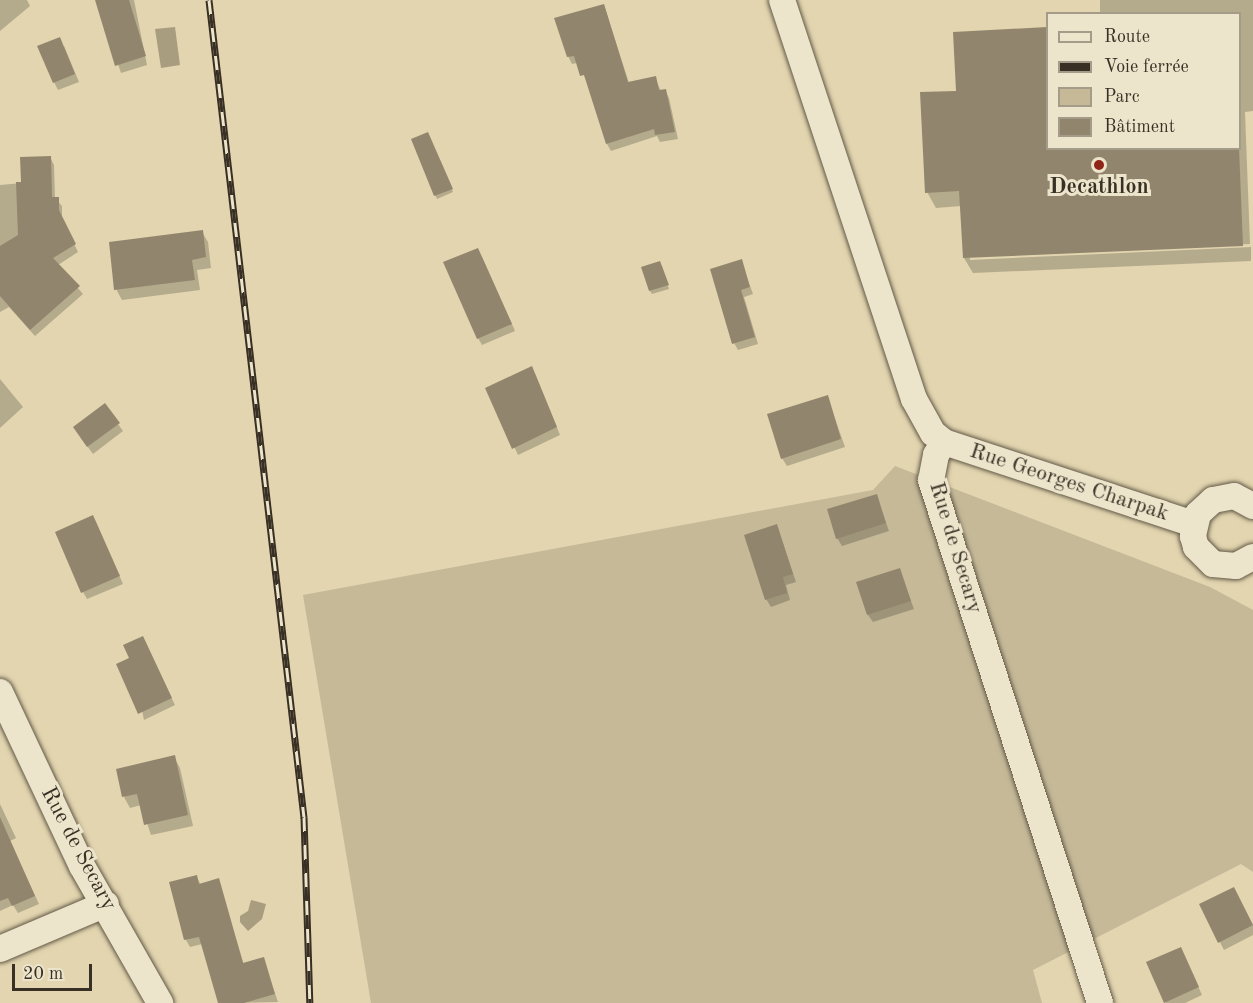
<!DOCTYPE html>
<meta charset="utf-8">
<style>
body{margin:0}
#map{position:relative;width:1253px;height:1003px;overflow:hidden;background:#e2d5af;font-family:"Old Standard TT",serif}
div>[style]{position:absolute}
.green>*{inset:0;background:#c5b998}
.water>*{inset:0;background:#a99d80}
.shadow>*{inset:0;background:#0003}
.building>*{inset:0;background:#91866d}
.roads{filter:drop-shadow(0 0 2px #635948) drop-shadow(0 0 2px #635948)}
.minor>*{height:26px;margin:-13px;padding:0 13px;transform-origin:13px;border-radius:13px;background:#ece4cb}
.rail>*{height:7px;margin-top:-3.5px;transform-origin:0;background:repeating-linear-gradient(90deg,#ece4cb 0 14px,#393025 0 28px);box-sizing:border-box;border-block:2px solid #393025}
.dots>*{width:16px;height:16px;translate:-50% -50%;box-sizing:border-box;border:3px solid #ece4cb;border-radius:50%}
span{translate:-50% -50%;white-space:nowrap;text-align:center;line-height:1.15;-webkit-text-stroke:6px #ece4cb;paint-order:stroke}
.poi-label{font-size:22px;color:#393025;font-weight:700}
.street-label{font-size:22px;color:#393025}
.legend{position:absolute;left:1046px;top:12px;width:195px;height:138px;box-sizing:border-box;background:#ece4cb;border:2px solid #a49c89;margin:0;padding:8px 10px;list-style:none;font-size:18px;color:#393025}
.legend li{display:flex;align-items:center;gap:12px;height:30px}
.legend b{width:30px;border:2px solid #a49c89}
.scale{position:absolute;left:12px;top:964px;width:80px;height:27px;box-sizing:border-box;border:3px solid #393025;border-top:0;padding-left:8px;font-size:18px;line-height:21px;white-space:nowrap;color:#393025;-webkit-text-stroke:4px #ece4cb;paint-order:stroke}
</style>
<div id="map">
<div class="green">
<div style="clip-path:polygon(895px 466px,1210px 587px,1253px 610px,1253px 872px,1241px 864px,1033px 970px,1042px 1003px,371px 1003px,303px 595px,873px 490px)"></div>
</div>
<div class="water">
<div style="clip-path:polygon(175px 27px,180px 65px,161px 68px,155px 29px)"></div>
<div style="clip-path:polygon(251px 900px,266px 904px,262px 919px,248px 931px,240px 922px,240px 916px,248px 911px)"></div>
</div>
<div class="shadow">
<div style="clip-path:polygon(0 0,27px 0,30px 6px,0 31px)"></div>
<div style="clip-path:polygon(97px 0,134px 0,147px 65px,121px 73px)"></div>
<div style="clip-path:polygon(1100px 0,1253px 0,1253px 111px,1245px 112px,1250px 244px,970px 257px,970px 260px,1251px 247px,1251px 261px,973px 273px,964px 258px,961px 206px,936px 208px,927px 192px,957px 92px,955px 33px,1048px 28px,1048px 148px,1240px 148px,1240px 14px,1100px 14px)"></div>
<div style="clip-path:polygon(604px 5px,629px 83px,655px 78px,661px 91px,665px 91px,669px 98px,678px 139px,660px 142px,657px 136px,611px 151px,607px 144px,588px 82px,577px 63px,572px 64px,568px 56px)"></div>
<div style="clip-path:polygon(64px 46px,79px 82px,58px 90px,54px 82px)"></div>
<div style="clip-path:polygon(429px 137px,453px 192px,437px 199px,435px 195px)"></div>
<div style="clip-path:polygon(50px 157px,54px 165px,55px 198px,62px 206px,62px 219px,78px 252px,58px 265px,83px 294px,35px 336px,9px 307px,0 312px,0 185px,22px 183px)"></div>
<div style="clip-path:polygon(202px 232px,208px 242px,211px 268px,197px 270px,200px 290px,122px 300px,116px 289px)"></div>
<div style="clip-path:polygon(482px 257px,515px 331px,482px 345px,478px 338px)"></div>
<div style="clip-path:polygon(741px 261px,753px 294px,744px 297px,758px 344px,738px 350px,734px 343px)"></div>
<div style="clip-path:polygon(662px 266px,669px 289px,652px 294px,650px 291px)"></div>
<div style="clip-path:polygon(535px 374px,560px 435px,518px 455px,487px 388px)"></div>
<div style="clip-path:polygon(0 379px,23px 407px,0 428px)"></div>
<div style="clip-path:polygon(827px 396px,845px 447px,787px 466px,782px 458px)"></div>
<div style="clip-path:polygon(118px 424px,123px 431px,93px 454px,79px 435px)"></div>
<div style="clip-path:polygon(876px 495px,889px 531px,842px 546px,837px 538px)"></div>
<div style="clip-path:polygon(97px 525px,123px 584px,87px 599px,83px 592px)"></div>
<div style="clip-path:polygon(777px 526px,796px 582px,786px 585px,790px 600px,771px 607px,766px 599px)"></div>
<div style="clip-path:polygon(899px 569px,914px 609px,873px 622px,868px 615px)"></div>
<div style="clip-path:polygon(146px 645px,175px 705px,144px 720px,131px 658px)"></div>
<div style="clip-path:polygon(174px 757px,180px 768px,193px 826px,151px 835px,141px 805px,130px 808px,124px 797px)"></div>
<div style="clip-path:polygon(0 804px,16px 838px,10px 841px,39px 904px,18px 913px,13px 905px,0 911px)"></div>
<div style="clip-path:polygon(196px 876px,201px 885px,218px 880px,244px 965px,263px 959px,278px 1002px,220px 1003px,202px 944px,190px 947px,186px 940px,170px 883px)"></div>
<div style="clip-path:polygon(1238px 896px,1253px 925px,1253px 935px,1224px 950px,1201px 905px)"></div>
<div style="clip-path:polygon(1185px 957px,1202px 995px,1185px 1003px,1166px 1003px,1148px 963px)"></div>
</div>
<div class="building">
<div style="clip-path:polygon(95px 0,129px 0,146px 56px,115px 66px)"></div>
<div style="clip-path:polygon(604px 4px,628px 82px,656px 76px,659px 90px,666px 89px,675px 132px,655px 135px,654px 129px,606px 144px,584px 75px,580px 76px,574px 56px,567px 57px,554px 18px)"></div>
<div style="clip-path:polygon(1047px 27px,1047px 148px,1239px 148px,1243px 246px,963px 258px,959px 191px,925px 193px,920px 92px,956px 91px,953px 32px)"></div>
<div style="clip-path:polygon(60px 37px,75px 74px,53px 83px,37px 46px)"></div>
<div style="clip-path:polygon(428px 132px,453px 189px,434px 196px,411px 139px)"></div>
<div style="clip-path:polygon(51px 156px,52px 197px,59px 197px,59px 210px,76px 244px,53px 258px,80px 286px,30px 330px,0 296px,0 246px,18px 235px,16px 182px,21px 182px,20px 157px)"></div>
<div style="clip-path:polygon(203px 230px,206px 257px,192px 260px,195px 280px,114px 290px,109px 242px)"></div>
<div style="clip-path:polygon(478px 248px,512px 324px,477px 339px,443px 262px)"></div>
<div style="clip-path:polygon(742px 259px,750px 287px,741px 290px,755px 337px,732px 344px,710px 269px)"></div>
<div style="clip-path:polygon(660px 261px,669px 285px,649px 291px,641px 267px)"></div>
<div style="clip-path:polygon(532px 366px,557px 427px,512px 449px,485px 388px)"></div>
<div style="clip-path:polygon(828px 395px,841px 439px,781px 459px,767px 414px)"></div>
<div style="clip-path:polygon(105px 403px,120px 423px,87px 447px,73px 427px)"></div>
<div style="clip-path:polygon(877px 494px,886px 523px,836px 539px,827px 509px)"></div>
<div style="clip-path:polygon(93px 515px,120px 576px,81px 593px,55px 532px)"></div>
<div style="clip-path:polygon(777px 524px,793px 574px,783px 577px,787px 593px,765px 600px,744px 535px)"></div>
<div style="clip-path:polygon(900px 568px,911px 601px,867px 615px,856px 582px)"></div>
<div style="clip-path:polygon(143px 636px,172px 698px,138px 714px,116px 664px,129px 658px,123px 645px)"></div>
<div style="clip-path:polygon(175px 755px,188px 815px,144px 825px,137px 794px,122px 797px,116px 769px)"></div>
<div style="clip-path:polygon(0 817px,35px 896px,12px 906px,8px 898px,0 901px)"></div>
<div style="clip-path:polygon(197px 875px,199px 884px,219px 878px,243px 963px,264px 957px,275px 994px,244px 1003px,218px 1003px,199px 937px,184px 940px,169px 882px)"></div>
<div style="clip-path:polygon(1234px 887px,1253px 925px,1218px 943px,1199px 904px)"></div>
<div style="clip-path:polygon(1181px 947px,1199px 987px,1164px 1003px,1146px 962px)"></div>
</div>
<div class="roads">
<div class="minor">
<div style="left:782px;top:0;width:420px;rotate:71.7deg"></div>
<div style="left:914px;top:399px;width:39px;rotate:61deg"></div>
<div style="left:933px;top:433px;width:14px;rotate:39deg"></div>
<div style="left:944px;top:442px;width:263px;rotate:18.2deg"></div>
<div style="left:944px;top:442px;width:15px;rotate:122deg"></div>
<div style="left:936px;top:455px;width:25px;rotate:101deg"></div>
<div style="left:931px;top:480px;width:550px;rotate:72.09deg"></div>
<div style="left:1253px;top:506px;width:21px;rotate:-152deg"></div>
<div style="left:1234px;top:496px;width:21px;rotate:169deg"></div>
<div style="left:1213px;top:500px;width:21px;rotate:137deg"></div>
<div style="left:1198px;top:514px;width:23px;rotate:103deg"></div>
<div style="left:1193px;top:536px;width:11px;rotate:75deg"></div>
<div style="left:1196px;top:547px;width:24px;rotate:45deg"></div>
<div style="left:1213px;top:564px;width:23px;rotate:5deg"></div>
<div style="left:1236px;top:566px;width:19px;rotate:-28deg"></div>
<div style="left:0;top:692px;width:192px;rotate:64.8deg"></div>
<div style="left:82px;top:866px;width:158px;rotate:60.3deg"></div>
<div style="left:0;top:949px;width:115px;rotate:-23deg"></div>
</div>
</div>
<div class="rail">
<div style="left:209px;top:0;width:823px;rotate:83.37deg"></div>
<div style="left:304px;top:817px;width:186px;rotate:88.2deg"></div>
</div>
<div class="dots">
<div style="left:1099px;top:165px;background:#8f2418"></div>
</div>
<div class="poi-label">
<span style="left:1099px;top:188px">Decathlon</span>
</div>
<div class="street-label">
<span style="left:1069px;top:483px;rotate:18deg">Rue Georges Charpak</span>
<span style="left:955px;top:548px;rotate:73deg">Rue de Secary</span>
<span style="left:78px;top:849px;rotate:62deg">Rue de Secary</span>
</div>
<ul class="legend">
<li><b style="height:8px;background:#ece4cb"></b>Route</li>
<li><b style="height:8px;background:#393025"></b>Voie ferrée</li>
<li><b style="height:16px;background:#c5b998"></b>Parc</li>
<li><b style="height:16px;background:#91866d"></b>Bâtiment</li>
</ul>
<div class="scale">20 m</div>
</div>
